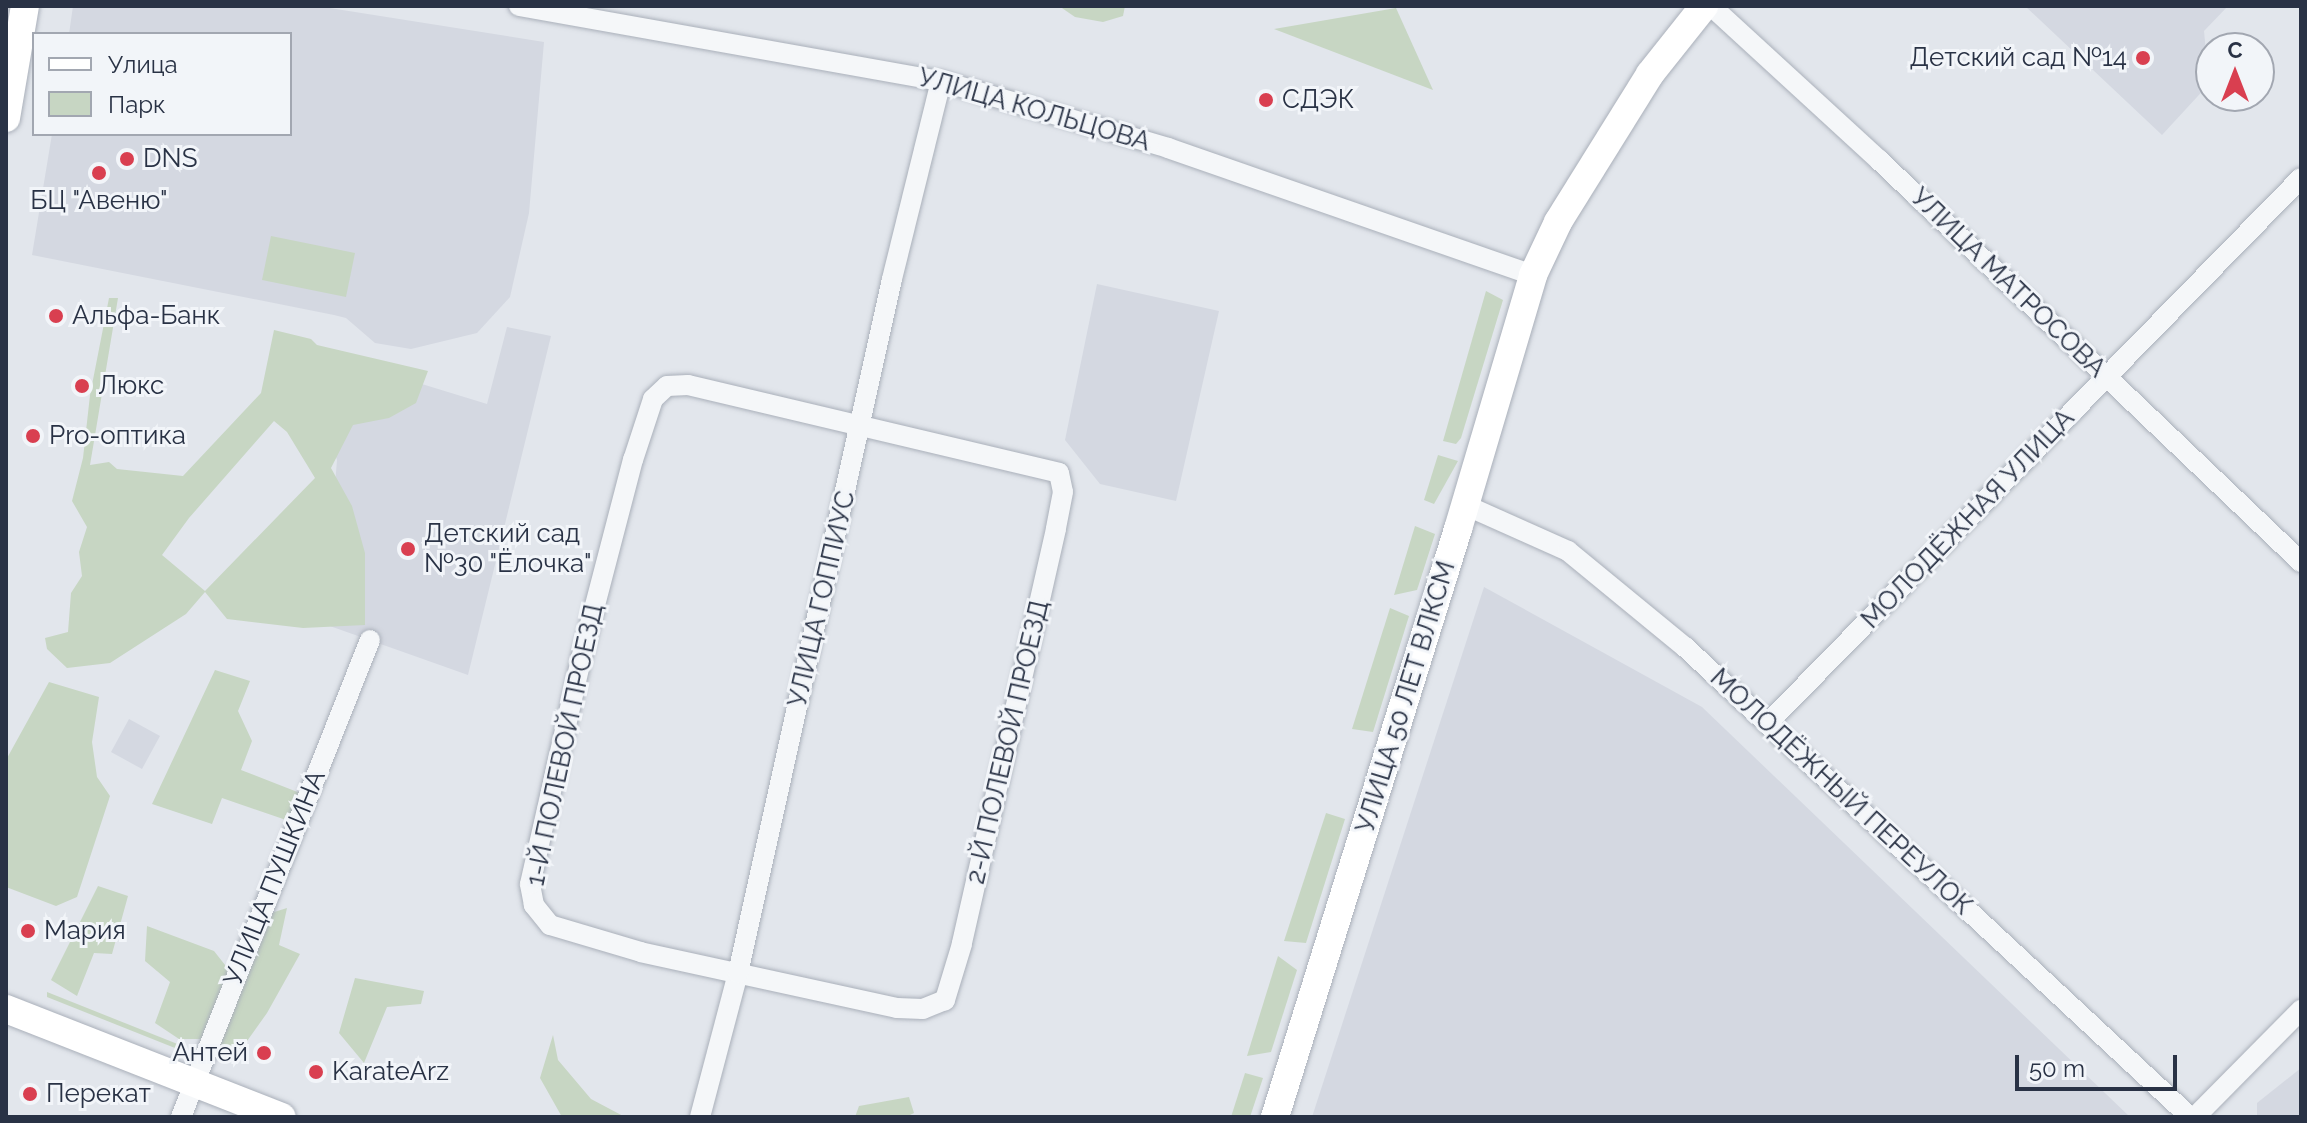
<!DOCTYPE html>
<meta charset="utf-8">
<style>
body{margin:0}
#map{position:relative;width:2307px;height:1123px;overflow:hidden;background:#e2e6ec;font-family:Raleway,sans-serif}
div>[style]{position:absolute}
.built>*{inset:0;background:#d4d8e1}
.green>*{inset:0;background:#c7d6c3}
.roads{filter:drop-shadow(0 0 2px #aab0ba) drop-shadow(0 0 2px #aab0ba)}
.street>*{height:20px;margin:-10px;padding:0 10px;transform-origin:10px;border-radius:10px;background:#f5f7f9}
.secondary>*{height:28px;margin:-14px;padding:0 14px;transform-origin:14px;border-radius:14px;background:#fff}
.dots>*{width:22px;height:22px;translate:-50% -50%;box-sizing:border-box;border:4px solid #f2f5f9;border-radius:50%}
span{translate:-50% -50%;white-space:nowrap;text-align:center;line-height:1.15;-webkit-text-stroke:6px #f2f5f9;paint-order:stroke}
.poi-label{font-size:26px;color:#293245}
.right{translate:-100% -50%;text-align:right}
.left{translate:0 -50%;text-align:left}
.street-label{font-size:26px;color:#293245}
.frame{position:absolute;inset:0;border:8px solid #293245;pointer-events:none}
.legend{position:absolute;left:32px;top:32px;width:260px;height:104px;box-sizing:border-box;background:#f2f5f9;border:2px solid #a2a7b1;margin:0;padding:10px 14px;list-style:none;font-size:24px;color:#293245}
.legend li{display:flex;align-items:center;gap:16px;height:40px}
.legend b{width:40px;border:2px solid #a2a7b1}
.north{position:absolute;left:2195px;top:32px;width:80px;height:80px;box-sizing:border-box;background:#f2f5f9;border:2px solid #a2a7b1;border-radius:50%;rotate:0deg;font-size:22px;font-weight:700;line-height:32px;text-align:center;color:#293245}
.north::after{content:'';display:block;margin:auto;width:28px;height:36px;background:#d93f50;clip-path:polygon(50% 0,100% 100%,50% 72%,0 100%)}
.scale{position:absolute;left:2015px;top:1055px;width:162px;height:36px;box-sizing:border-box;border:4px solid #293245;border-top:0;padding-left:10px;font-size:24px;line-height:28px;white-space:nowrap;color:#293245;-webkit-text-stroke:6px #f2f5f9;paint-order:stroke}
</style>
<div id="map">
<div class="built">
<div style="clip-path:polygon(73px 6px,317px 6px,544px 42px,529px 213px,510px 297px,477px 333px,411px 349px,375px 343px,346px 318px,334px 315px,32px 255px,52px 134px,290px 134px,290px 34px,69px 34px)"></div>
<div style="clip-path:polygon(2025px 6px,2228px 6px,2204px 31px,2209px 84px,2162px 135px)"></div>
<div style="clip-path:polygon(1097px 284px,1219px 311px,1176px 501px,1100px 484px,1065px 440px)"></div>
<div style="clip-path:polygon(507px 327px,551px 336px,468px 675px,296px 614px,335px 485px,337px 460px,328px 433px,321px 353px,487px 404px)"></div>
<div style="clip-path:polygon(1484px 587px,1702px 707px,2130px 1117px,1312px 1117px)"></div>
<div style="clip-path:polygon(129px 719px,160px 736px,142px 769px,111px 752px)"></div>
<div style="clip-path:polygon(2301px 1068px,2301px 1117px,2257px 1117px,2257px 1103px)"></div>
</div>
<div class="green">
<div style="clip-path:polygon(1059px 6px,1125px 6px,1123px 16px,1103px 22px,1075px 17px)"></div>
<div style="clip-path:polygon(1396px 8px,1433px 90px,1274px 29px)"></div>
<div style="clip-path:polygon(271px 236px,355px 253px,346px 297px,262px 280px)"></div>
<div style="clip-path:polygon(1486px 291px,1503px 300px,1461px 438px,1456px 444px,1443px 441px)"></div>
<div style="clip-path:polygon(evenodd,109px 298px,118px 298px,90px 465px,109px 462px,117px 469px,183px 476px,261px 393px,274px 330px,311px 339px,317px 345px,428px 371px,416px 403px,389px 418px,353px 425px,331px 468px,352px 506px,365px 553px,365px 625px,303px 628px,227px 619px,205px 592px,186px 614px,110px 663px,67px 668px,47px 649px,45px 638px,68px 632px,71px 593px,82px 576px,79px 552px,87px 527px,72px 501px,83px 458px,90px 395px,109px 298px,274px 421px,287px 432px,315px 478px,205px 591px,162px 555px,189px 518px,274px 421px)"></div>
<div style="clip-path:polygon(1438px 455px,1458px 461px,1434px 504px,1424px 500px)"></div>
<div style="clip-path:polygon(1415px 526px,1435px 534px,1417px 590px,1394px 595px)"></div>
<div style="clip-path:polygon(1390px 608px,1409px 616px,1373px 732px,1352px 729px)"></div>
<div style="clip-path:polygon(215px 670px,250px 681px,238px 711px,252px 741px,241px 770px,300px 793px,289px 821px,222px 798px,212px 824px,152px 804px)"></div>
<div style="clip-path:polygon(49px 682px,99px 697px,92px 742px,97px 777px,110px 796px,77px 897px,56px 906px,6px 887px,6px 760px)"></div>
<div style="clip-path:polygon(1326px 813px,1345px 819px,1306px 943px,1284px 941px)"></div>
<div style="clip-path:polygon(98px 886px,128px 896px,112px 954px,94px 953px,77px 996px,51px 980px)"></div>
<div style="clip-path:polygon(287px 908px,279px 945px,300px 954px,267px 1013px,237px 1055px,215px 1045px,268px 914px)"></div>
<div style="clip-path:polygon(147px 926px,214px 951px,229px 970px,202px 1039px,179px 1039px,155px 1023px,170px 982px,145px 961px)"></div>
<div style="clip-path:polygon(1278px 956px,1297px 970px,1271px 1052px,1247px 1056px)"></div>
<div style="clip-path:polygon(355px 978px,424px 991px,421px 1004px,387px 1007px,364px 1063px,339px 1033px)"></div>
<div style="clip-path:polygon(47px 992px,180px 1045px,175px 1048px,47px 997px)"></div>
<div style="clip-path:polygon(553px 1035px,558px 1060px,591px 1099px,625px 1117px,562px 1117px,540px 1078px)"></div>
<div style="clip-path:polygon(1245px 1073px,1263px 1078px,1250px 1117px,1231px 1117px)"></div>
<div style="clip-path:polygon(909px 1097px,914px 1113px,906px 1117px,855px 1117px,859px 1106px)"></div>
</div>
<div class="roads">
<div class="street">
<div style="left:519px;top:6px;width:429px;rotate:10.1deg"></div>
<div style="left:941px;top:81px;width:237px;rotate:16.4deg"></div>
<div style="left:1168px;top:148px;width:386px;rotate:19.2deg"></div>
<div style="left:1711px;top:6px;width:228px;rotate:42.5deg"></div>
<div style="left:1879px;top:160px;width:583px;rotate:43.61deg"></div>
<div style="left:688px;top:385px;width:381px;rotate:13.3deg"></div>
<div style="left:1059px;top:473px;width:19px;rotate:78deg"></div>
<div style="left:1063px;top:492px;width:38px;rotate:101deg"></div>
<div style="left:1056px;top:529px;width:426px;rotate:102.8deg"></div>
<div style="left:962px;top:944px;width:59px;rotate:106.9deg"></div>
<div style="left:945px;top:1000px;width:24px;rotate:158deg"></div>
<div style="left:923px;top:1009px;width:26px;rotate:-178deg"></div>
<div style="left:897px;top:1008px;width:262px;rotate:-167.7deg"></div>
<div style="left:641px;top:952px;width:95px;rotate:-163.5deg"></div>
<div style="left:550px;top:925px;width:26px;rotate:-129deg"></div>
<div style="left:534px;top:905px;width:21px;rotate:-101deg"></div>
<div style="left:530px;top:884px;width:231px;rotate:-77.2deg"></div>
<div style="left:581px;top:659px;width:206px;rotate:-75.4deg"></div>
<div style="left:633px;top:460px;width:64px;rotate:-71.8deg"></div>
<div style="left:653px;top:399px;width:19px;rotate:-43deg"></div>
<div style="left:667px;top:386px;width:21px;rotate:-3deg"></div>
<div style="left:1465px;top:505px;width:113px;rotate:24.1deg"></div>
<div style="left:1568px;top:551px;width:151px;rotate:39.4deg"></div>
<div style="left:1685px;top:647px;width:690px;rotate:42.94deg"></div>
<div style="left:1768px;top:723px;width:762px;rotate:-45.64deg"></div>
<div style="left:181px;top:1117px;width:513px;rotate:-68.39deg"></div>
<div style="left:700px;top:1117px;width:149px;rotate:-75.2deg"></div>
<div style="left:738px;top:973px;width:711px;rotate:-77.49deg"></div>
<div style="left:892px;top:279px;width:204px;rotate:-76.1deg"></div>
<div style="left:2195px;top:1117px;width:151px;rotate:-45.3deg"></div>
</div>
<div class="secondary">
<div style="left:6px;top:118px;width:114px;rotate:-80.4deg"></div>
<div style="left:6px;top:1009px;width:296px;rotate:21.4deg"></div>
<div style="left:1275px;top:1117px;width:616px;rotate:-72.71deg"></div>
<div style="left:1458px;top:529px;width:265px;rotate:-73.5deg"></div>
<div style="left:1533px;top:275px;width:59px;rotate:-64.7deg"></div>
<div style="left:1558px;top:222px;width:174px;rotate:-58.1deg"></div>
<div style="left:1650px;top:74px;width:87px;rotate:-51.5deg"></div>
</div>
</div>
<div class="dots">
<div style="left:2143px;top:58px;background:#d93f50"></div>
<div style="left:1266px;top:100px;background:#d93f50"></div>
<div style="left:127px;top:159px;background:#d93f50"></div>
<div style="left:99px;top:173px;background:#d93f50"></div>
<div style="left:56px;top:316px;background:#d93f50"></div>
<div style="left:82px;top:386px;background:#d93f50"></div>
<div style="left:33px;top:436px;background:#d93f50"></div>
<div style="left:408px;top:549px;background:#d93f50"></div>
<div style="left:28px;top:931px;background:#d93f50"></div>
<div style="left:264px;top:1053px;background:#d93f50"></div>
<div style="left:316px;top:1072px;background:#d93f50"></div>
<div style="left:30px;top:1094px;background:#d93f50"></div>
</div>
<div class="poi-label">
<span class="right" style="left:2127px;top:58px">Детский сад №14</span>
<span class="left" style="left:1282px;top:100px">СДЭК</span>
<span class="left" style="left:143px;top:159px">DNS</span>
<span style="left:99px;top:201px">БЦ "Авеню"</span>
<span class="left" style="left:72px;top:316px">Альфа-Банк</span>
<span class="left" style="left:98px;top:386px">Люкс</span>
<span class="left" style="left:49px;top:436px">Pro-оптика</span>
<span class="left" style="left:424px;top:549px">Детский сад<br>№30 "Ёлочка"</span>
<span class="left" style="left:44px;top:931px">Мария</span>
<span class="right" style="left:248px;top:1053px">Антей</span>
<span class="left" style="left:332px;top:1072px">KarateArz</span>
<span class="left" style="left:46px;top:1094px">Перекат</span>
</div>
<div class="street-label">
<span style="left:1034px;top:110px;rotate:16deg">УЛИЦА КОЛЬЦОВА</span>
<span style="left:2008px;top:283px;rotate:44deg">УЛИЦА МАТРОСОВА</span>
<span style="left:1968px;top:519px;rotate:-46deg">МОЛОДЁЖНАЯ УЛИЦА</span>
<span style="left:822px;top:599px;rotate:-77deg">УЛИЦА ГОППИУС</span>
<span style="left:1406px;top:697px;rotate:-73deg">УЛИЦА 50 ЛЕТ ВЛКСМ</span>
<span style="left:1008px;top:742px;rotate:-77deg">2-Й ПОЛЕВОЙ ПРОЕЗД</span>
<span style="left:565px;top:745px;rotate:-78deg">1-Й ПОЛЕВОЙ ПРОЕЗД</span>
<span style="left:1841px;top:792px;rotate:43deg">МОЛОДЁЖНЫЙ ПЕРЕУЛОК</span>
<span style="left:275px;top:878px;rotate:-68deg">УЛИЦА ПУШКИНА</span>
</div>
<div class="frame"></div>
<ul class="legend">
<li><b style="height:10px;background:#fff"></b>Улица</li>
<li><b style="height:22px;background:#c7d6c3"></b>Парк</li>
</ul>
<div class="north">С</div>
<div class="scale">50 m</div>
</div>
